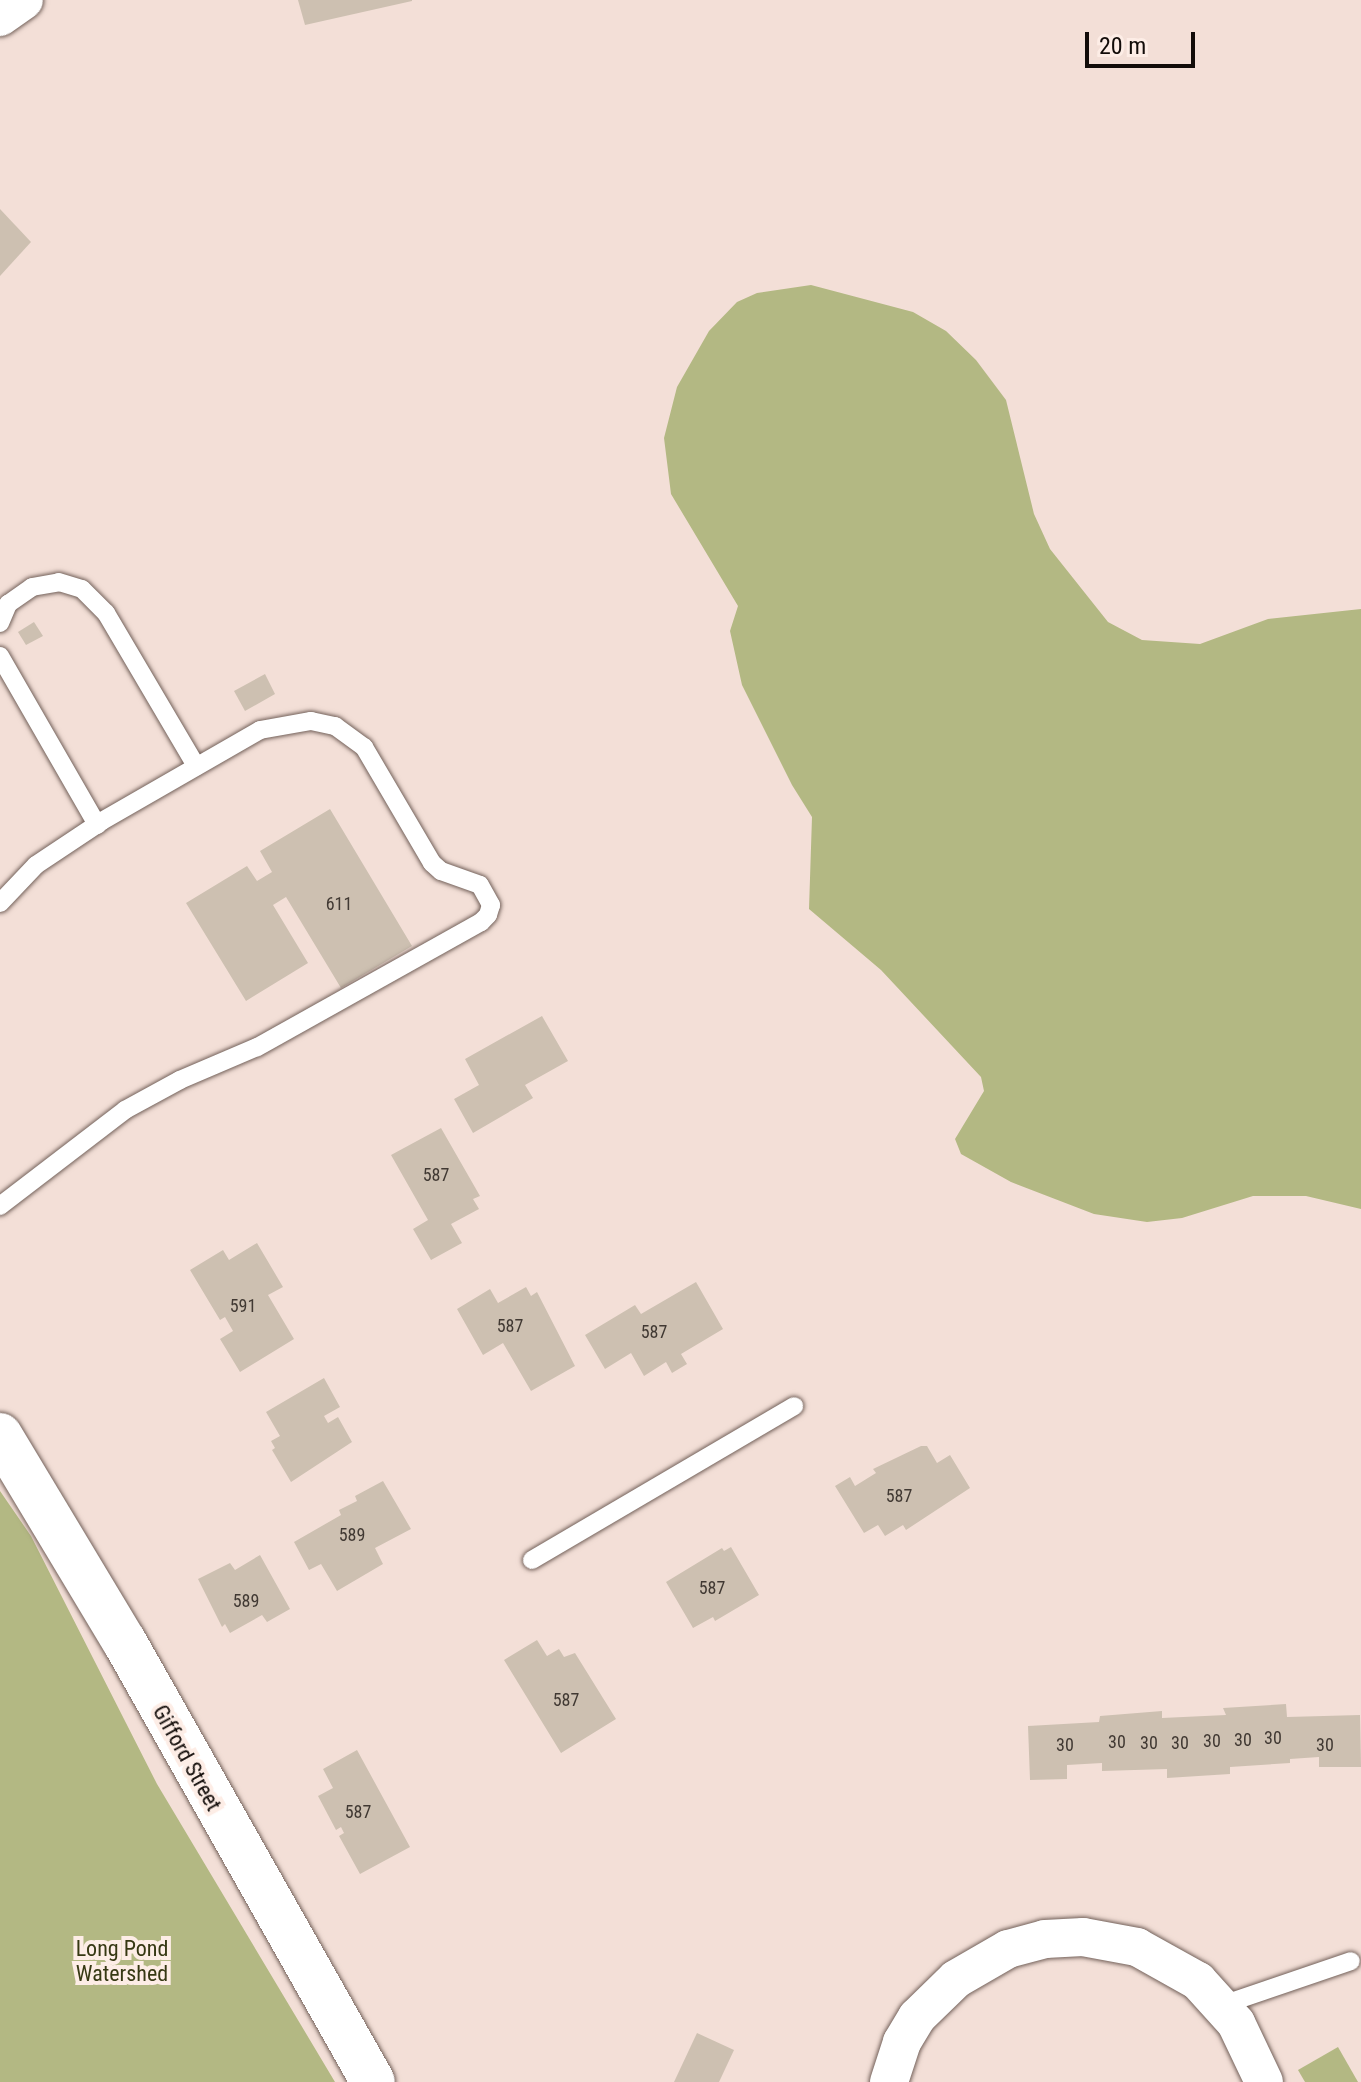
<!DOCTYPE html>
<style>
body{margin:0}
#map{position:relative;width:1361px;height:2082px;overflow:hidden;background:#f3dfd7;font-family:"Roboto Condensed",sans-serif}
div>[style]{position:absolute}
.green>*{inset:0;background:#b3b883}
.building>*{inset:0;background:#cdc0b1}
.roads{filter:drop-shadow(0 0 2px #73615a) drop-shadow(0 0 2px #73615a)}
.service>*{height:18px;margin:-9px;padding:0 9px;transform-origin:9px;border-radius:9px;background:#fff}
.minor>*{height:38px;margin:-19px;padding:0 19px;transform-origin:19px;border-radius:19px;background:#fff}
.secondary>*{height:44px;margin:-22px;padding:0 22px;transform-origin:22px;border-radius:22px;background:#fff}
span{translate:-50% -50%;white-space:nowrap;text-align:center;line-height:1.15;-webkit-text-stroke:8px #fdede6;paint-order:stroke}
.number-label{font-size:18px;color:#413933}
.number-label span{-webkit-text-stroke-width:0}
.street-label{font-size:22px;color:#120c09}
.park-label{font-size:22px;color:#363813}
.scale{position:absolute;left:1085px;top:32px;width:110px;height:36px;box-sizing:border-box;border:4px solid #120c09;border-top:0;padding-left:10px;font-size:24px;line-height:28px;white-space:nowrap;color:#120c09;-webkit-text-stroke:6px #fdede6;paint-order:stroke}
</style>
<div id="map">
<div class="green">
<div style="clip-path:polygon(811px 285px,913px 312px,946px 331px,976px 360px,1006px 400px,1034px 514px,1050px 549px,1108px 622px,1142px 640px,1200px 644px,1268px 619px,1361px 609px,1361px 1209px,1306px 1196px,1253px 1196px,1182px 1218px,1147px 1222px,1094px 1214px,1011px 1182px,961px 1154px,955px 1139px,984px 1091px,981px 1077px,881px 970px,809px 909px,812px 817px,792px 785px,742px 685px,730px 631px,738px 606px,671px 494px,664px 438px,677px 387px,709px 331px,737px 302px,757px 293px)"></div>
<div style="clip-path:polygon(0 1491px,31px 1536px,157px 1784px,335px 2082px,0 2082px)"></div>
<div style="clip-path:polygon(1338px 2047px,1358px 2082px,1305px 2082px,1298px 2070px)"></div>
</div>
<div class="building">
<div style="clip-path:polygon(298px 0,412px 0,412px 1px,305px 25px)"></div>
<div style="clip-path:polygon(0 209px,31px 242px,0 276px)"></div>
<div style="clip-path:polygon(34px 622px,43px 636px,26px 645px,18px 632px)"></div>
<div style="clip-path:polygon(265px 674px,275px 694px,245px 711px,234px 691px)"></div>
<div style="clip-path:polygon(330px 809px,412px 946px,341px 988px,286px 897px,273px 905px,308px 963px,246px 1001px,186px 903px,247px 866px,257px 881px,272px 872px,260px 851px)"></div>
<div style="clip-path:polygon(542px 1016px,568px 1061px,525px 1085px,533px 1098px,473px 1133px,454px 1099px,479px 1085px,465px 1059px)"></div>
<div style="clip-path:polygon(441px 1128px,480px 1196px,473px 1199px,479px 1209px,451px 1224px,462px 1243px,431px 1260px,413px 1229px,428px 1220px,391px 1155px)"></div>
<div style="clip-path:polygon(257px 1243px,283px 1287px,268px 1295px,294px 1339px,240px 1372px,220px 1339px,233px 1331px,225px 1317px,220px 1320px,190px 1270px,223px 1250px,229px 1260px)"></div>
<div style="clip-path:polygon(696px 1282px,723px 1329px,681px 1354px,687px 1364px,672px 1373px,666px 1362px,644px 1376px,631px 1353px,605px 1369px,585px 1335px,635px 1305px,641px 1314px)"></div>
<div style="clip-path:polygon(526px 1287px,531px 1296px,537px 1292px,575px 1366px,531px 1391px,503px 1343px,483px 1355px,457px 1309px,490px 1289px,498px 1303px)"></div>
<div style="clip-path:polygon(324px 1378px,340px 1407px,324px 1416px,328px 1423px,338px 1417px,352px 1442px,291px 1482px,272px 1450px,275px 1448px,271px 1441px,280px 1436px,266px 1412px)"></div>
<div style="clip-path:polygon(921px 1446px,927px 1446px,937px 1463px,950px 1455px,970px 1488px,906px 1530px,903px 1525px,885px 1536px,878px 1525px,864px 1533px,835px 1486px,850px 1477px,855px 1486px,876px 1473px,873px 1469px)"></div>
<div style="clip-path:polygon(383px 1481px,411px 1529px,375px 1548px,383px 1564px,337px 1591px,321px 1564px,309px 1570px,294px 1542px,341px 1515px,339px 1510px,357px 1501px,355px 1496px)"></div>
<div style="clip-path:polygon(731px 1547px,759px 1595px,715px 1621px,713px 1617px,693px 1628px,666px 1582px,722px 1548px,724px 1551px)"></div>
<div style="clip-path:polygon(260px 1555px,290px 1609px,267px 1622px,262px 1615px,230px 1633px,225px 1624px,222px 1627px,198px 1579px,230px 1563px,235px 1570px)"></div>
<div style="clip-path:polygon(537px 1640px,547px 1656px,559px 1649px,564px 1657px,575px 1653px,616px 1719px,561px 1753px,504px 1660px)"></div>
<div style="clip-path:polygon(1286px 1704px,1287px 1717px,1360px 1715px,1361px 1767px,1319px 1767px,1319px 1757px,1290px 1759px,1290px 1763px,1230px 1767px,1230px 1774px,1167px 1778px,1167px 1769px,1102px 1771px,1102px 1763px,1067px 1765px,1067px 1779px,1030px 1780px,1028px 1726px,1099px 1722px,1100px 1716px,1162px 1711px,1162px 1718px,1226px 1715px,1223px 1708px)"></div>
<div style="clip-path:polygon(357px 1750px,410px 1847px,360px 1874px,339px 1836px,344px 1833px,341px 1827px,336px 1830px,318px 1796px,333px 1788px,323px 1769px)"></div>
<div style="clip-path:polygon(697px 2033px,734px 2050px,719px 2082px,674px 2082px)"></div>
</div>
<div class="roads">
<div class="service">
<div style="left:0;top:623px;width:21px;rotate:-67deg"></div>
<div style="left:8px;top:604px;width:29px;rotate:-35deg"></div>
<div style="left:32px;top:587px;width:27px;rotate:-10deg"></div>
<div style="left:59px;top:582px;width:24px;rotate:17deg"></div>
<div style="left:82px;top:589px;width:34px;rotate:45deg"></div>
<div style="left:106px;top:613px;width:178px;rotate:59.5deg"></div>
<div style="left:0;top:656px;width:195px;rotate:60.1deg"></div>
<div style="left:0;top:903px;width:52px;rotate:-46.5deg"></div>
<div style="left:36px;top:865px;width:79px;rotate:-33.7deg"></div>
<div style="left:102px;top:821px;width:182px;rotate:-29.9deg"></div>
<div style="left:260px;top:730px;width:52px;rotate:-10deg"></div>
<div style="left:311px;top:721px;width:25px;rotate:12deg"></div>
<div style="left:335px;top:726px;width:36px;rotate:36deg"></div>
<div style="left:364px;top:747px;width:134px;rotate:59.6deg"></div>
<div style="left:432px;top:863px;width:12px;rotate:42deg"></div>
<div style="left:441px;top:871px;width:41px;rotate:19.7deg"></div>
<div style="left:480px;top:885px;width:23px;rotate:61deg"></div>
<div style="left:491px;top:905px;width:10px;rotate:107deg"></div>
<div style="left:488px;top:915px;width:10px;rotate:135deg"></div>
<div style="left:481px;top:922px;width:257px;rotate:150.8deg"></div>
<div style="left:257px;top:1047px;width:84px;rotate:156.8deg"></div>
<div style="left:180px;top:1080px;width:63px;rotate:151.4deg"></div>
<div style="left:125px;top:1110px;width:158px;rotate:142.5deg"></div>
<div style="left:532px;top:1560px;width:304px;rotate:-30.4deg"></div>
<div style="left:1222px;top:2005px;width:136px;rotate:-18.8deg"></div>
</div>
<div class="minor">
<div style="left:0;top:17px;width:29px;rotate:-35deg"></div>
<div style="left:889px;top:2082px;width:42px;rotate:-72deg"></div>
<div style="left:902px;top:2042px;width:29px;rotate:-59deg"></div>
<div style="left:917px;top:2017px;width:54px;rotate:-44.3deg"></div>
<div style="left:956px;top:1979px;width:60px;rotate:-30deg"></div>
<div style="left:1008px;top:1949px;width:38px;rotate:-15deg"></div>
<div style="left:1045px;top:1939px;width:38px;rotate:-3deg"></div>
<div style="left:1083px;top:1937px;width:55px;rotate:10.5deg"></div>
<div style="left:1137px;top:1947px;width:70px;rotate:29.1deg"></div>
<div style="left:1198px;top:1981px;width:57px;rotate:47.9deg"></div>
<div style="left:1236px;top:2023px;width:65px;rotate:64.6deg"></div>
</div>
<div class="secondary">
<div style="left:0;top:1435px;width:240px;rotate:59deg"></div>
<div style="left:124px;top:1641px;width:506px;rotate:60.55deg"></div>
</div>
</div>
<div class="number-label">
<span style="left:339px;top:904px">611</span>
<span style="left:436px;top:1175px">587</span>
<span style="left:243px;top:1306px">591</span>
<span style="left:510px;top:1326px">587</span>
<span style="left:654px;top:1332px">587</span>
<span style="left:899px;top:1496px">587</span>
<span style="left:352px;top:1535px">589</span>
<span style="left:712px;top:1588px">587</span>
<span style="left:246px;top:1601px">589</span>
<span style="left:566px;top:1700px">587</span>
<span style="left:1273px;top:1738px">30</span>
<span style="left:1243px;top:1740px">30</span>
<span style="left:1212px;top:1741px">30</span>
<span style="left:1117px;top:1742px">30</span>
<span style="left:1149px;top:1743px">30</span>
<span style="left:1180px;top:1743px">30</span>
<span style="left:1065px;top:1745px">30</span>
<span style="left:1325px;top:1745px">30</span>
<span style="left:358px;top:1812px">587</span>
</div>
<div class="street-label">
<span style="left:187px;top:1758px;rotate:61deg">Gifford Street</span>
</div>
<div class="park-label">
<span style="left:122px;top:1961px">Long Pond<br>Watershed</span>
</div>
<div class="scale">20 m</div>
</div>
